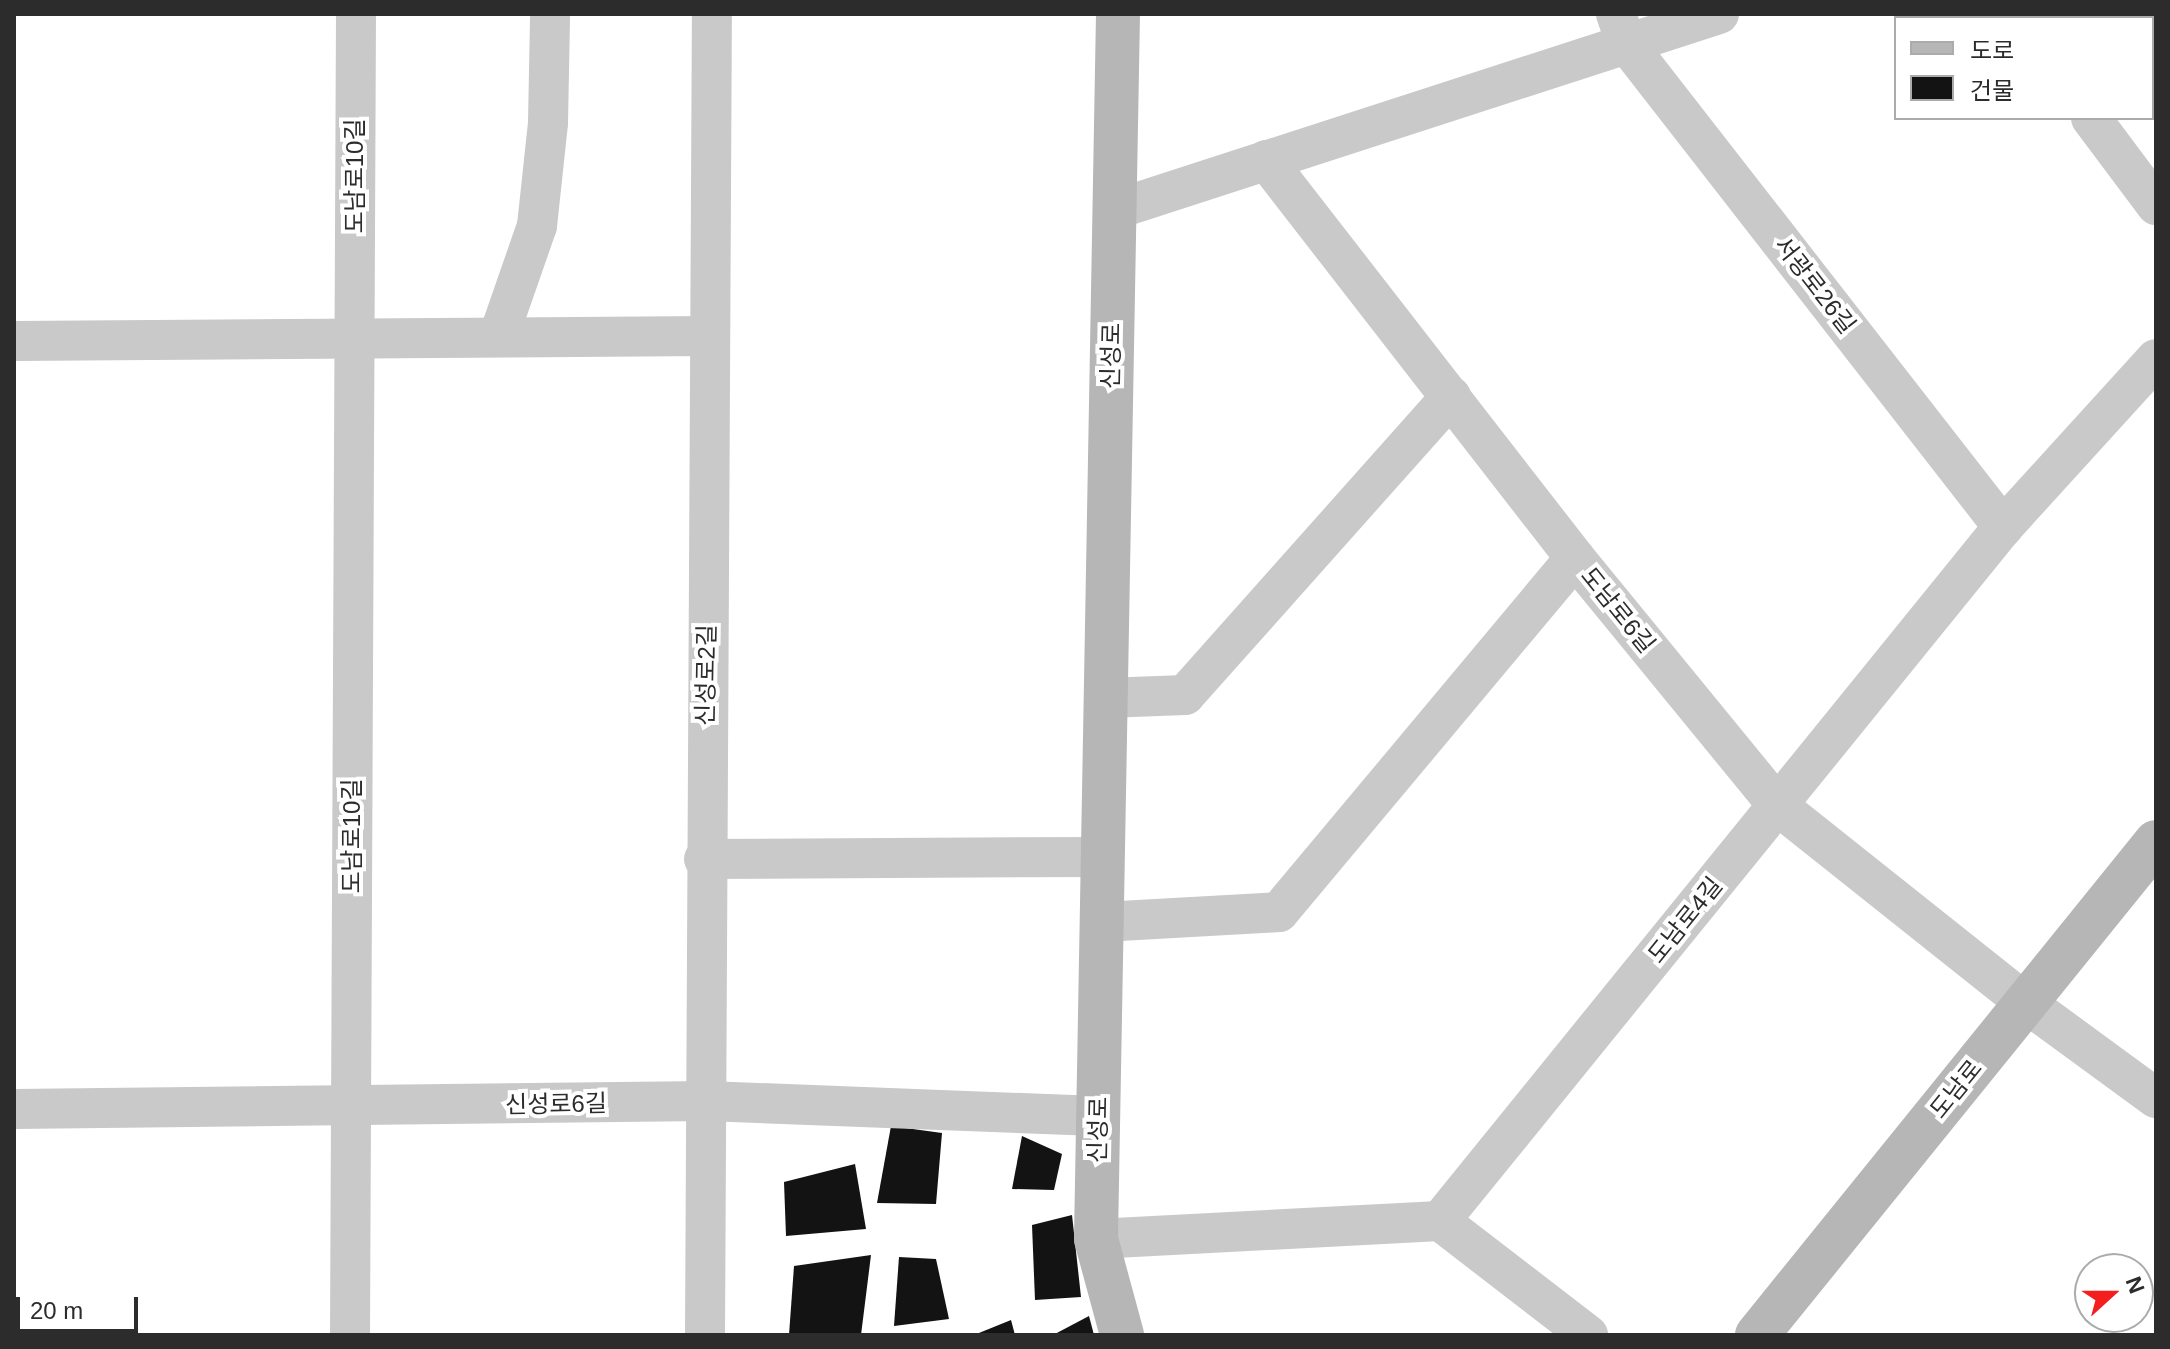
<!DOCTYPE html>
<meta charset="utf-8">
<style>
body{margin:0}
#map{position:relative;width:2170px;height:1349px;overflow:hidden;background:#fff;font-family:Arial,"Noto Sans KR",sans-serif}
div>[style]{position:absolute}
.building>*{inset:0;background:#131313}
.street>*{height:40px;margin:-20px;padding:0 20px;transform-origin:20px;border-radius:20px;background:#c9c9c9}
.secondary>*{height:44px;margin:-22px;padding:0 22px;transform-origin:22px;border-radius:22px;background:#b6b6b6}
span{translate:-50% -50%;white-space:nowrap;text-align:center;line-height:1.15;-webkit-text-stroke:8px #fff;paint-order:stroke}
.street-label{font-size:24px;color:#2c2c2c}
.frame{position:absolute;inset:0;border:16px solid #2c2c2c;pointer-events:none}
.legend{position:absolute;left:1894px;top:16px;width:260px;height:104px;box-sizing:border-box;background:#fff;border:2px solid #ababab;margin:0;padding:10px 14px;list-style:none;font-size:24px;color:#2c2c2c}
.legend li{display:flex;align-items:center;gap:16px;height:40px}
.legend b{width:40px;border:2px solid #ababab}
.north{position:absolute;left:2074px;top:1253px;width:80px;height:80px;box-sizing:border-box;background:#fff;border:2px solid #ababab;border-radius:50%;rotate:69deg;font-size:22px;font-weight:700;line-height:32px;text-align:center;color:#2c2c2c}
.north::after{content:'';display:block;margin:auto;width:28px;height:36px;background:#f41e1e;clip-path:polygon(50% 0,100% 100%,50% 72%,0 100%)}
.scale{position:absolute;left:16px;top:1297px;width:122px;height:36px;box-sizing:border-box;border:4px solid #2c2c2c;border-top:0;padding-left:10px;font-size:24px;line-height:28px;white-space:nowrap;color:#2c2c2c;-webkit-text-stroke:6px #fff;paint-order:stroke}
</style>
<div id="map">
<div class="building">
<div style="clip-path:polygon(891px 1126px,942px 1133px,936px 1204px,877px 1203px)"></div>
<div style="clip-path:polygon(1022px 1136px,1062px 1154px,1054px 1190px,1012px 1189px)"></div>
<div style="clip-path:polygon(855px 1164px,866px 1229px,786px 1236px,784px 1182px)"></div>
<div style="clip-path:polygon(1072px 1215px,1081px 1297px,1035px 1300px,1032px 1225px)"></div>
<div style="clip-path:polygon(871px 1255px,861px 1335px,789px 1335px,794px 1266px)"></div>
<div style="clip-path:polygon(899px 1257px,936px 1259px,949px 1319px,894px 1326px)"></div>
<div style="clip-path:polygon(1089px 1316px,1094px 1335px,1053px 1335px)"></div>
<div style="clip-path:polygon(1011px 1320px,1015px 1335px,974px 1335px)"></div>
</div>
<div class="street">
<div style="left:1616px;top:14px;width:31px;rotate:71deg"></div>
<div style="left:1626px;top:43px;width:614px;rotate:52.08deg"></div>
<div style="left:2014px;top:14px;width:5px;rotate:53deg"></div>
<div style="left:2091px;top:118px;width:109px;rotate:53.2deg"></div>
<div style="left:1266px;top:160px;width:504px;rotate:52.17deg"></div>
<div style="left:1575px;top:558px;width:320px;rotate:50.7deg"></div>
<div style="left:1778px;top:806px;width:317px;rotate:38.5deg"></div>
<div style="left:2026px;top:1003px;width:161px;rotate:36.2deg"></div>
<div style="left:1114px;top:210px;width:636px;rotate:-17.95deg"></div>
<div style="left:499px;top:335px;width:115px;rotate:-70.8deg"></div>
<div style="left:537px;top:226px;width:104px;rotate:-83.9deg"></div>
<div style="left:548px;top:123px;width:109px;rotate:-88.9deg"></div>
<div style="left:14px;top:341px;width:695px;rotate:-0.41deg"></div>
<div style="left:1105px;top:698px;width:80px;rotate:-2.1deg"></div>
<div style="left:1185px;top:695px;width:400px;rotate:-48.3deg"></div>
<div style="left:704px;top:859px;width:398px;rotate:-0.3deg"></div>
<div style="left:1102px;top:922px;width:177px;rotate:-3.2deg"></div>
<div style="left:1279px;top:912px;width:461px;rotate:-50.1deg"></div>
<div style="left:14px;top:1109px;width:693px;rotate:-0.66deg"></div>
<div style="left:707px;top:1101px;width:391px;rotate:2.2deg"></div>
<div style="left:1440px;top:1221px;width:187px;rotate:37.6deg"></div>
<div style="left:1096px;top:1239px;width:344px;rotate:-3deg"></div>
<div style="left:1440px;top:1221px;width:894px;rotate:-50.95deg"></div>
<div style="left:2003px;top:527px;width:227px;rotate:-47.7deg"></div>
<div style="left:350px;top:1335px;width:1321px;rotate:-89.74deg"></div>
<div style="left:705px;top:1335px;width:1321px;rotate:-89.7deg"></div>
</div>
<div class="secondary">
<div style="left:1118px;top:14px;width:1225px;rotate:91.03deg"></div>
<div style="left:1096px;top:1239px;width:99px;rotate:74.8deg"></div>
<div style="left:1757px;top:1335px;width:634px;rotate:-51.02deg"></div>
</div>
<div class="street-label">
<span style="left:355px;top:176px;rotate:-90deg">도남로10길</span>
<span style="left:1815px;top:285px;rotate:52deg">서광로26길</span>
<span style="left:1111px;top:356px;rotate:-89deg">신성로</span>
<span style="left:1618px;top:610px;rotate:51deg">도남로6길</span>
<span style="left:706px;top:675px;rotate:-89deg">신성로2길</span>
<span style="left:352px;top:836px;rotate:-90deg">도남로10길</span>
<span style="left:1685px;top:920px;rotate:-51deg">도남로4길</span>
<span style="left:1956px;top:1089px;rotate:-51deg">도남로</span>
<span style="left:556px;top:1104px;rotate:-1deg">신성로6길</span>
<span style="left:1098px;top:1130px;rotate:-89deg">신성로</span>
</div>
<div class="frame"></div>
<ul class="legend">
<li><b style="height:10px;background:#b6b6b6"></b>도로</li>
<li><b style="height:22px;background:#131313"></b>건물</li>
</ul>
<div class="north">N</div>
<div class="scale">20 m</div>
</div>
